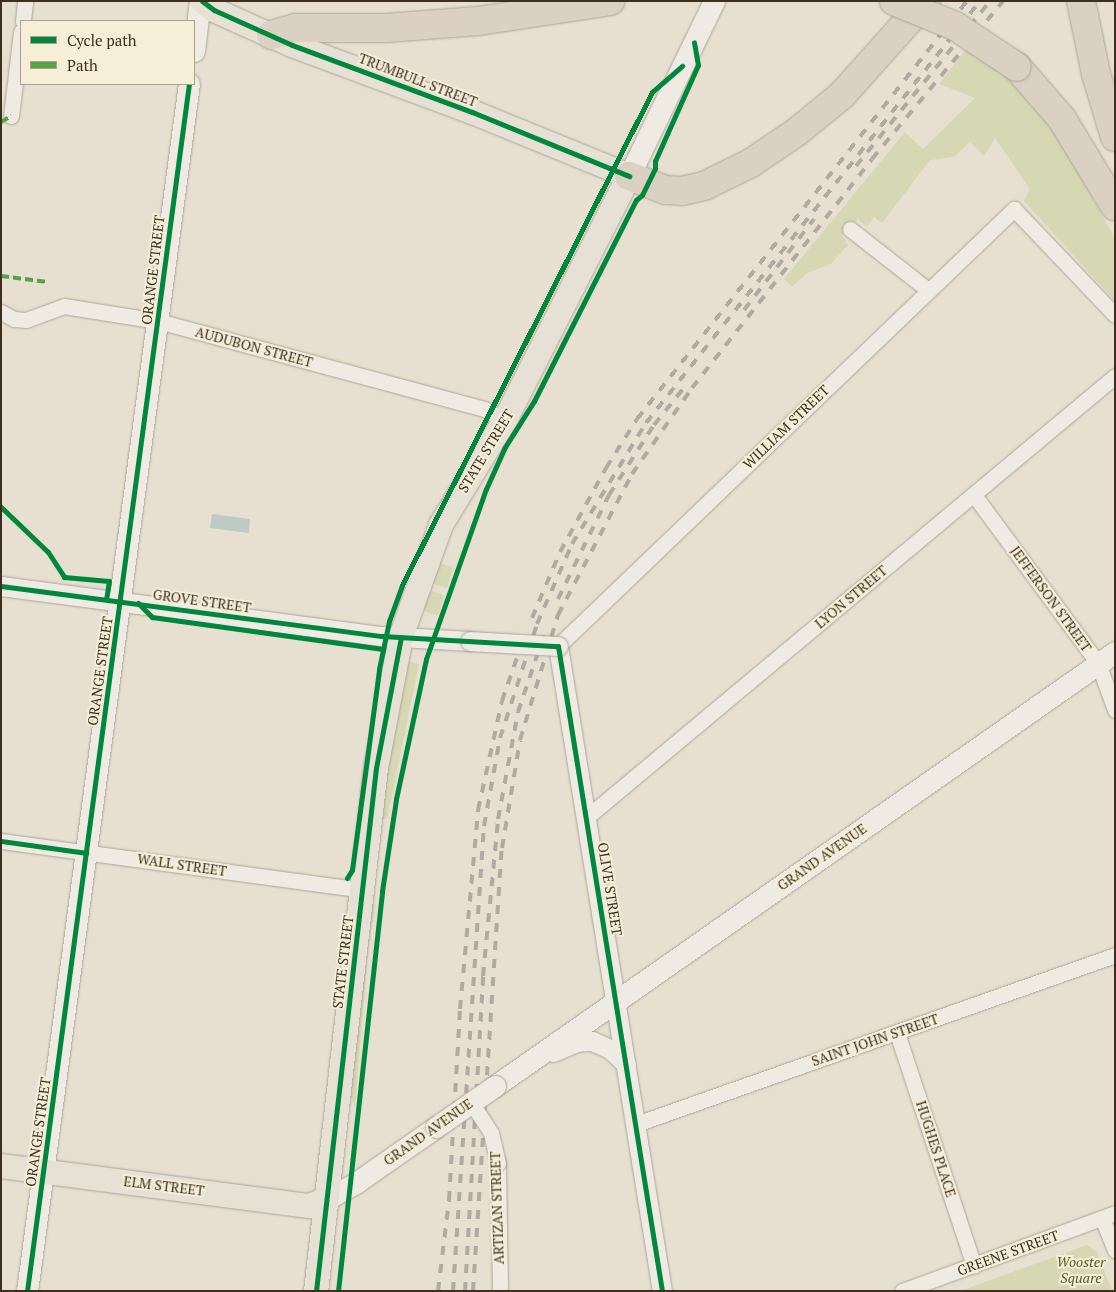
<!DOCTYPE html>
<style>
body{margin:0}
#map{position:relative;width:1116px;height:1292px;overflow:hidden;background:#e7e0d1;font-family:"PT Serif",serif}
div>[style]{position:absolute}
.green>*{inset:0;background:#d6d7b3}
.water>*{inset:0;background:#bcccc2}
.roads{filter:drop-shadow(0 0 1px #ada599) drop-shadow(0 0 1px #ada599)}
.minor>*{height:15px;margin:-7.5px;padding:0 7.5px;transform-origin:7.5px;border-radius:7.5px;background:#efebe3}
.tertiary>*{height:19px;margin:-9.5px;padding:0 9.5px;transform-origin:9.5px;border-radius:9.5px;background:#efebe3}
.secondary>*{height:21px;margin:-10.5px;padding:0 10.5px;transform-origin:10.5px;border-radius:10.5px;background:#efebe3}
.primary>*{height:24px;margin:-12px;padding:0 12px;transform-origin:12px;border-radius:12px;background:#e6e1d4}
.motorway>*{height:28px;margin:-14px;padding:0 14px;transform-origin:14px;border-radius:14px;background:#dad1c2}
.rail>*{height:4px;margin-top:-2px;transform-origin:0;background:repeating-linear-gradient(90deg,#afaaa2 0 9px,transparent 0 18px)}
.bridges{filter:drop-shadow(0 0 1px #ada599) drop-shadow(0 0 1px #ada599)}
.minor-bridge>*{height:15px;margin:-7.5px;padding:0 7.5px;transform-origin:7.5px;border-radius:7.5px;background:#efebe3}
.tertiary-bridge>*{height:19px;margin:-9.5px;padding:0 9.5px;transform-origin:9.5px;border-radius:9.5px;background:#efebe3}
.secondary-bridge>*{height:21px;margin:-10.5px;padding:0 10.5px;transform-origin:10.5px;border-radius:10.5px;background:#efebe3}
.motorway-bridge>*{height:28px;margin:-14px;padding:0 14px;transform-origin:14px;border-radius:14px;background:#dad1c2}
.quiet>*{height:4px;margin-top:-2px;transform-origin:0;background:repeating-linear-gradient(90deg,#54a441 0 8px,transparent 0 12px)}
.cycleway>*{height:5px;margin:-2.5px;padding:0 2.5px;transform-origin:2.5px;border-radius:2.5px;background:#00873e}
span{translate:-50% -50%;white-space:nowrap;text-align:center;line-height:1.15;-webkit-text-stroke:4px #f7eed8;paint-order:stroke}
.street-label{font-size:14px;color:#3d2e20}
.park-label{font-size:14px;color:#4d5a26;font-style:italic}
.frame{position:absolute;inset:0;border:2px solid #3d2e20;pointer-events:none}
.legend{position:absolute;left:20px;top:20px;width:175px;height:65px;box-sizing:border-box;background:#f7eed8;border:1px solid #ada18e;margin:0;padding:6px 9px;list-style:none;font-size:15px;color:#3d2e20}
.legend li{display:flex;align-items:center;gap:10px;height:25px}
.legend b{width:25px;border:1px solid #ada18e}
</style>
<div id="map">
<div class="green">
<div style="clip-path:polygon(968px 46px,1009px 76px,1042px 115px,1074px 164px,1115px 239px,1115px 301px,1024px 201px,1030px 189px,995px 138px,984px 156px,970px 142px,954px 157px,930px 160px,882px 223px,874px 217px,867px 227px,858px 219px,842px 235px,848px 245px,831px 264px,807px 273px,792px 287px,784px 279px,905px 132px,923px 149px,975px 98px,939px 84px)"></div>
<div style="clip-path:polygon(439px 563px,453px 567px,447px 588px,431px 583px)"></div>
<div style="clip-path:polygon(429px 590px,444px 595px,438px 616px,421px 610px)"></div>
<div style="clip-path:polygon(403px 660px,419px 664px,387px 819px,379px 819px)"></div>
<div style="clip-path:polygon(369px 904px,375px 905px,368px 951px,355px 1106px,348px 1090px)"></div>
<div style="clip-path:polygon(1087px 1245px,1097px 1252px,1112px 1291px,960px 1291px)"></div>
</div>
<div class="water">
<div style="clip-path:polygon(212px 514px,250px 519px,249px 533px,210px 528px)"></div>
</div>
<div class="roads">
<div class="minor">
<div style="left:23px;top:21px;width:20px;rotate:-84deg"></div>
<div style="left:11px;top:116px;width:85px;rotate:-83.2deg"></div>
<div style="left:850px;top:229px;width:99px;rotate:38deg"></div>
<div style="left:1px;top:312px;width:15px;rotate:28deg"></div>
<div style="left:14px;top:319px;width:12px;rotate:5deg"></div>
<div style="left:26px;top:320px;width:40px;rotate:-20.2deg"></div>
<div style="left:64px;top:306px;width:95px;rotate:9.1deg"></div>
<div style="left:158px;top:321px;width:338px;rotate:15.1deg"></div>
<div style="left:484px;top:409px;width:24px;rotate:28deg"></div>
<div style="left:974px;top:495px;width:209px;rotate:53.6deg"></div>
<div style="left:1098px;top:663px;width:50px;rotate:70.1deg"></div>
<div style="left:558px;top:646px;width:632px;rotate:-43.78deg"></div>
<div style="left:1014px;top:209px;width:146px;rotate:46.4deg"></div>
<div style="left:587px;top:817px;width:688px;rotate:-39.87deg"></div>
<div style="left:1px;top:841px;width:365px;rotate:7.7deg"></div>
<div style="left:897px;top:1033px;width:245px;rotate:71.7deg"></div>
<div style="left:636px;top:1124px;width:508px;rotate:-19.43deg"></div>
<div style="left:498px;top:1163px;width:128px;rotate:89.1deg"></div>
<div style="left:1102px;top:1218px;width:35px;rotate:68deg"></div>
<div style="left:902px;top:1291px;width:227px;rotate:-20.1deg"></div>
</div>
<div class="tertiary">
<div style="left:1px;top:586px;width:384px;rotate:7.5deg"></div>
<div style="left:382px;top:636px;width:88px;rotate:3.3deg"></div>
<div style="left:558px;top:646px;width:653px;rotate:80.84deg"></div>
<div style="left:553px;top:1052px;width:25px;rotate:-23deg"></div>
<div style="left:576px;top:1042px;width:16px;rotate:-4deg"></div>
<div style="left:592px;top:1041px;width:20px;rotate:24deg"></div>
<div style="left:610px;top:1049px;width:22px;rotate:43deg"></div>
</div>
<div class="secondary">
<div style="left:194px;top:51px;width:50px;rotate:-83.2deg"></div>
<div style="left:629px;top:176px;width:195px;rotate:-64.1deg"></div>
<div style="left:495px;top:1086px;width:757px;rotate:-34.99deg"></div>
<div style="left:325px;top:1200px;width:37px;rotate:-29deg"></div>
<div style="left:357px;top:1182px;width:96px;rotate:-34.8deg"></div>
<div style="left:27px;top:1291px;width:1218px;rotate:-82.36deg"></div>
</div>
<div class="primary">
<div style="left:202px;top:1px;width:15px;rotate:37deg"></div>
<div style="left:214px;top:10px;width:85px;rotate:24.2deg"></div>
<div style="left:292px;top:45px;width:192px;rotate:20.4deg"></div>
<div style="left:472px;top:112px;width:170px;rotate:22.2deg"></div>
<div style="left:629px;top:176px;width:274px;rotate:116.9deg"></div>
<div style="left:505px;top:420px;width:123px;rotate:121.4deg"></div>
<div style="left:441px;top:525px;width:119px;rotate:109.7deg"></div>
<div style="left:401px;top:637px;width:133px;rotate:100.8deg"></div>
<div style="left:376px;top:768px;width:526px;rotate:96.54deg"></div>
<div style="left:1px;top:1166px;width:311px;rotate:7.4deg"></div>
<div style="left:309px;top:1206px;width:17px;rotate:-21deg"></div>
</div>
<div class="motorway">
<div style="left:1081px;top:1px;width:75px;rotate:78.4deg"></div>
<div style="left:1096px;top:74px;width:66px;rotate:73.2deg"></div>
<div style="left:271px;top:35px;width:25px;rotate:-16deg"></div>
<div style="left:295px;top:28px;width:91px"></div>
<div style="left:386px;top:28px;width:92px;rotate:-4.4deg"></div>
<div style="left:478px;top:21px;width:134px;rotate:-8.6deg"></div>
<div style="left:1017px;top:67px;width:69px;rotate:49.1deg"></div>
<div style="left:1062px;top:119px;width:102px;rotate:58.7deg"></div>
<div style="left:629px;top:176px;width:39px;rotate:21deg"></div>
<div style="left:665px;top:190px;width:17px;rotate:3deg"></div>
<div style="left:682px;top:191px;width:23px;rotate:-13deg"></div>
<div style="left:704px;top:186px;width:52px;rotate:-26.1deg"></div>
<div style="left:751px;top:163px;width:57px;rotate:-34.2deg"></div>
<div style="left:798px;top:131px;width:57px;rotate:-39.3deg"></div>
<div style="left:842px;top:95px;width:126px;rotate:-48.2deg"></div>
</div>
</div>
<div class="rail">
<div style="left:856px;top:166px;width:213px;rotate:-50.9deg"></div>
<div style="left:744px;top:310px;width:115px;rotate:-52.4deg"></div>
<div style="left:558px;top:599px;width:116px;rotate:-63.9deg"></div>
<div style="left:609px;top:495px;width:83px;rotate:-57.3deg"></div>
<div style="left:654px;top:425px;width:51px;rotate:-51.3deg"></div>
<div style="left:532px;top:618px;width:72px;rotate:-67deg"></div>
<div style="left:560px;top:552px;width:96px;rotate:-61.3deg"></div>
<div style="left:606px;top:468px;width:58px;rotate:-57.7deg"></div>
<div style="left:637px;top:419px;width:533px;rotate:-51.71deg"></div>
<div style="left:438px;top:1291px;width:92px;rotate:-83.1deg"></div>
<div style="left:449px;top:1200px;width:191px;rotate:-86.7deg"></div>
<div style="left:460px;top:1009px;width:200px;rotate:-84.8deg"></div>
<div style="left:478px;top:810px;width:112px;rotate:-77.6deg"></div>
<div style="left:502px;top:701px;width:61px;rotate:-71deg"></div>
<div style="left:453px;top:1291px;width:466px;rotate:-86.2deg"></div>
<div style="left:484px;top:826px;width:89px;rotate:-79.7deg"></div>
<div style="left:500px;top:738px;width:120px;rotate:-72deg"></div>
<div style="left:537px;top:624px;width:87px;rotate:-66.4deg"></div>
<div style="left:572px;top:544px;width:142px;rotate:-58.6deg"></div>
<div style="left:646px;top:423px;width:538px;rotate:-51.64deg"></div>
<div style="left:465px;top:1291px;width:316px;rotate:-86.7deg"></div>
<div style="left:483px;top:976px;width:158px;rotate:-84.5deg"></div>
<div style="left:498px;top:819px;width:109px;rotate:-79.4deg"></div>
<div style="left:518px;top:712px;width:84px;rotate:-71.4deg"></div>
<div style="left:473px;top:1291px;width:444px;rotate:-86.3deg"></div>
<div style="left:502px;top:848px;width:109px;rotate:-80.5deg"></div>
<div style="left:520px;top:740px;width:131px;rotate:-73.1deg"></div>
<div style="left:558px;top:615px;width:159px;rotate:-62.3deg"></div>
<div style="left:632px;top:474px;width:105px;rotate:-55.1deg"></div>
<div style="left:692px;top:388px;width:291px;rotate:-51.8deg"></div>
<div style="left:872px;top:159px;width:205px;rotate:-50.3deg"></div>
</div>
<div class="bridges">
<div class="minor-bridge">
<div style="left:471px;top:1102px;width:37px;rotate:57deg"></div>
<div style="left:491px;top:1133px;width:31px;rotate:77deg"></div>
</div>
<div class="tertiary-bridge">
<div style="left:470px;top:641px;width:88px;rotate:3.3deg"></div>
</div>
<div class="secondary-bridge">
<div style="left:436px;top:1127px;width:72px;rotate:-34.8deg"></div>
</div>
<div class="motorway-bridge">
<div style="left:894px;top:1px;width:66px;rotate:22.3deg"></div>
<div style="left:955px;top:26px;width:74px;rotate:33.5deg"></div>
</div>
</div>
<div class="quiet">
<div style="left:1px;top:122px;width:12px;rotate:-31deg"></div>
<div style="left:1px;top:276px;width:47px;rotate:7.3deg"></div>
</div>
<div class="cycleway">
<div style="left:202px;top:1px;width:15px;rotate:37deg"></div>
<div style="left:214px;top:10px;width:85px;rotate:24.2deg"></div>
<div style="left:292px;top:45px;width:192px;rotate:20.4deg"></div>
<div style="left:472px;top:112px;width:170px;rotate:22.2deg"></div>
<div style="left:1px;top:507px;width:65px;rotate:43.8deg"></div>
<div style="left:48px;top:552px;width:30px;rotate:57deg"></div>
<div style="left:64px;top:577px;width:45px;rotate:5.1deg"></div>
<div style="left:109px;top:581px;width:18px;rotate:99deg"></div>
<div style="left:1px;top:586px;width:384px;rotate:7.5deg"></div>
<div style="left:382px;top:636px;width:176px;rotate:3.3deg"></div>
<div style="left:558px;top:646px;width:653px;rotate:80.84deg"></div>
<div style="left:138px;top:603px;width:20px;rotate:45deg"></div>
<div style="left:152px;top:617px;width:233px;rotate:7.9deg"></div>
<div style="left:1px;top:841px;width:86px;rotate:8deg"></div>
<div style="left:347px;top:878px;width:9px;rotate:-58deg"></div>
<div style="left:352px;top:870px;width:203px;rotate:-82.3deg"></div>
<div style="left:379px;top:669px;width:49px;rotate:-78.2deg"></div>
<div style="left:389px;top:621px;width:38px;rotate:-70deg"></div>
<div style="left:402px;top:585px;width:553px;rotate:-63.11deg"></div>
<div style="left:652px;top:92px;width:40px;rotate:-41deg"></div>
<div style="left:27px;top:1291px;width:1218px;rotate:-82.36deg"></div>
<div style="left:316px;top:1291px;width:526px;rotate:-83.46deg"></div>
<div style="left:376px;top:768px;width:133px;rotate:-79.2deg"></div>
<div style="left:338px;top:1291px;width:402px;rotate:-83.7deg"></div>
<div style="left:382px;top:891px;width:93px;rotate:-81.3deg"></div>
<div style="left:396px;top:799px;width:143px;rotate:-77.9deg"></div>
<div style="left:426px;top:659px;width:180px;rotate:-70.6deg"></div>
<div style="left:486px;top:489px;width:46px;rotate:-65.7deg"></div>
<div style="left:505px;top:447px;width:54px;rotate:-57.8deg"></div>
<div style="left:534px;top:401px;width:225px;rotate:-63.1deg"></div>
<div style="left:636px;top:200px;width:8px;rotate:-40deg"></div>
<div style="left:642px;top:195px;width:30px;rotate:-64deg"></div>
<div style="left:655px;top:168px;width:7px;rotate:-90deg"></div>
<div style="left:655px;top:161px;width:105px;rotate:-65.9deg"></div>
<div style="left:698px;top:65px;width:23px;rotate:-100deg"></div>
</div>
<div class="street-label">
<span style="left:418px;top:80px;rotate:21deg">TRUMBULL STREET</span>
<span style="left:153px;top:270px;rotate:-83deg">ORANGE STREET</span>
<span style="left:254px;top:347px;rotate:15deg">AUDUBON STREET</span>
<span style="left:786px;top:427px;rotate:-44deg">WILLIAM STREET</span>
<span style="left:486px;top:451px;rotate:-59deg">STATE STREET</span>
<span style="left:851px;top:597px;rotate:-40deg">LYON STREET</span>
<span style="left:1051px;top:599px;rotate:54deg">JEFFERSON STREET</span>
<span style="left:202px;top:601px;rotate:8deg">GROVE STREET</span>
<span style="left:100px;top:671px;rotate:-82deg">ORANGE STREET</span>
<span style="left:822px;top:857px;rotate:-35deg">GRAND AVENUE</span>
<span style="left:182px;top:865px;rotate:8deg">WALL STREET</span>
<span style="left:610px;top:889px;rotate:81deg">OLIVE STREET</span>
<span style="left:343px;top:962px;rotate:-83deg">STATE STREET</span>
<span style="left:875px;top:1040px;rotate:-19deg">SAINT JOHN STREET</span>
<span style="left:38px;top:1132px;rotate:-82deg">ORANGE STREET</span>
<span style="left:428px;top:1132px;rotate:-35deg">GRAND AVENUE</span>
<span style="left:936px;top:1149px;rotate:72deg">HUGHES PLACE</span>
<span style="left:164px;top:1186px;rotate:7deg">ELM STREET</span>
<span style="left:497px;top:1208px;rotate:-92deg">ARTIZAN STREET</span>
<span style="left:1008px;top:1253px;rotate:-20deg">GREENE STREET</span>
</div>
<div class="park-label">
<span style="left:1081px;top:1270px">Wooster<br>Square</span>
</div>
<div class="frame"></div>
<ul class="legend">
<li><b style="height:6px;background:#00873e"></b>Cycle path</li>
<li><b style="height:6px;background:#54a441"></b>Path</li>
</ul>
</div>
